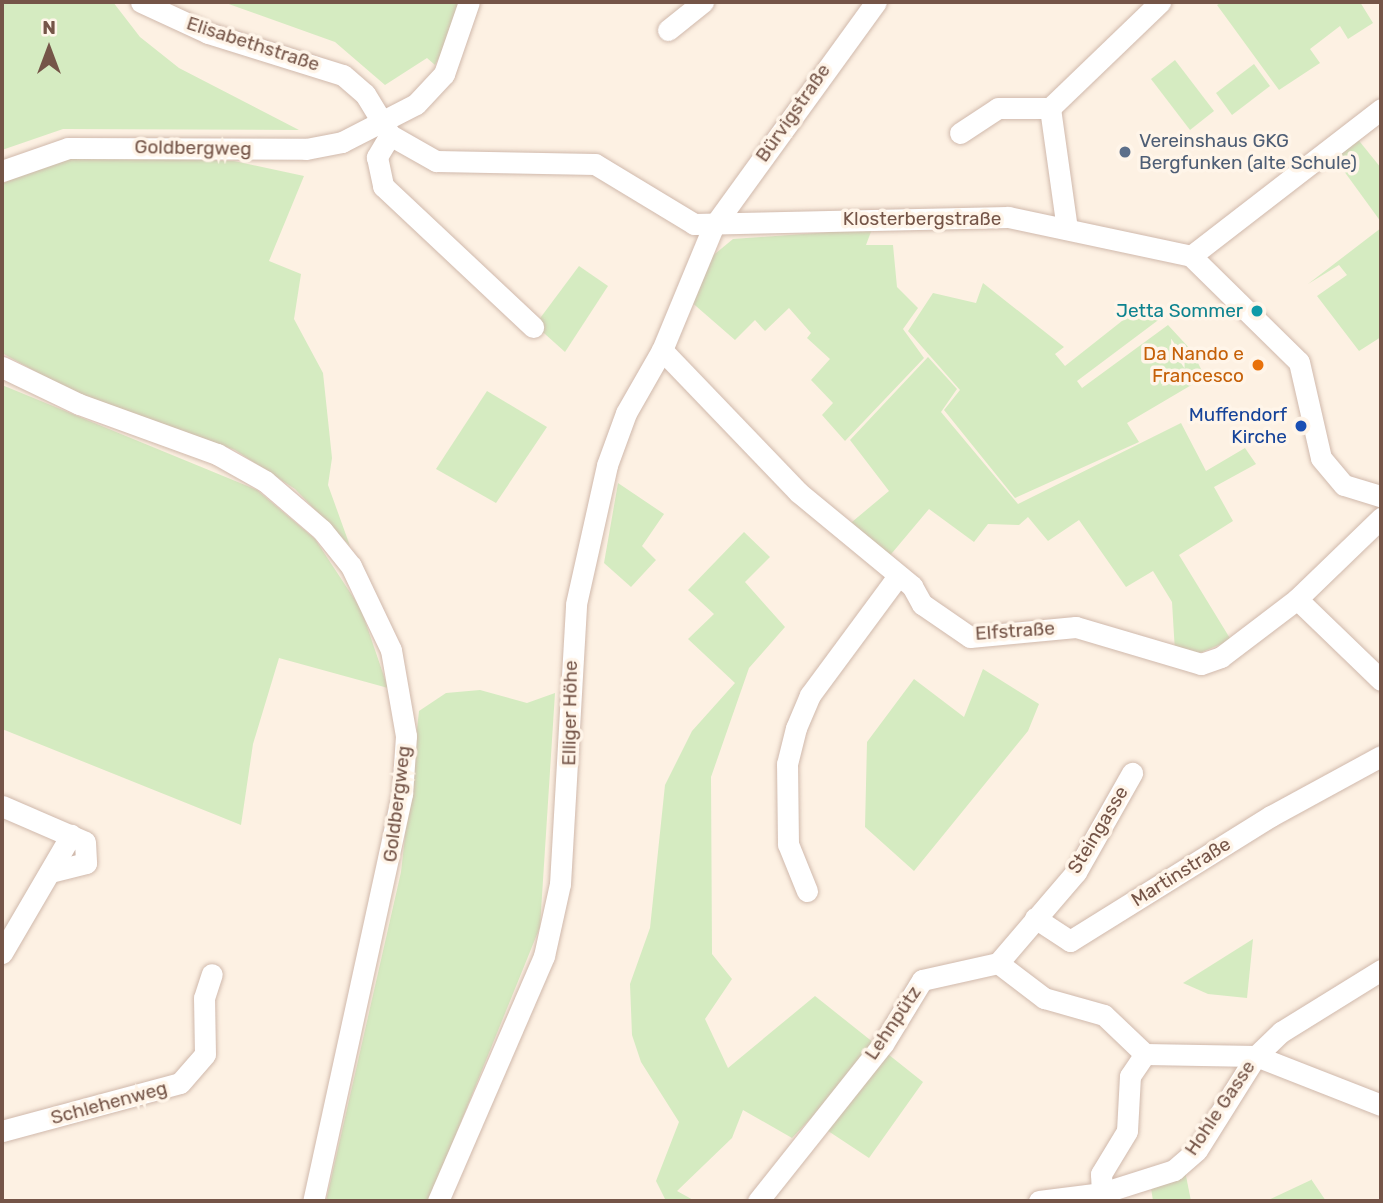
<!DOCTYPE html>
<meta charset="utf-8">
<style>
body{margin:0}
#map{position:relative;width:1383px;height:1203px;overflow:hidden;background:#fdf1e3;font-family:Rubik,sans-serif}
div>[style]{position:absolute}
.green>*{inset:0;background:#d5ebc1}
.roads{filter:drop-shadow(0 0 2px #d0b9ac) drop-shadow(0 0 2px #d0b9ac)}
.minor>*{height:21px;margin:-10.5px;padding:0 10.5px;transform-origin:10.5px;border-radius:10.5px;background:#fff}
.dots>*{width:19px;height:19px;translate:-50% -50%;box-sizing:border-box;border:4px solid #fff5e9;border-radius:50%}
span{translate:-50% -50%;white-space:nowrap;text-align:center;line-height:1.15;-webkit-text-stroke:7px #fff5e9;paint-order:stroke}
.street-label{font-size:19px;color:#755548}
.service-label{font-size:19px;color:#4e5e75}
.left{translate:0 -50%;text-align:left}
.culture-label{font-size:19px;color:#0d838f}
.right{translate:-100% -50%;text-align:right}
.food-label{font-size:19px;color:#c56008}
.transit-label{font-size:19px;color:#164399}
.frame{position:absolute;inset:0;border:4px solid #755548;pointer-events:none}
.north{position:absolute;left:14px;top:14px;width:70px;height:70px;-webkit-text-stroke:5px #fff5e9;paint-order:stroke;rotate:0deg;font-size:19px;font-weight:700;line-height:28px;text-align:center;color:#755548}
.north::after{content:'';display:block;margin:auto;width:24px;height:32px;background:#755548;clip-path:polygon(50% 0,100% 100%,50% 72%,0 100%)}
</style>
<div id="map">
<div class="green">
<div style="clip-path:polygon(2px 2px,113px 2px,140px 37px,179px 68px,299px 130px,63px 129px,2px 150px)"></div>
<div style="clip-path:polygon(223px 2px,458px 2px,451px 34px,435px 65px,427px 58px,385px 85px,335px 42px)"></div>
<div style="clip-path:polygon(1222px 2px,1360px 2px,1373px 23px,1348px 39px,1340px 26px,1310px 49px,1320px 63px,1279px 90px,1217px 5px)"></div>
<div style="clip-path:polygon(1175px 60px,1214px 111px,1190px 130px,1151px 79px)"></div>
<div style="clip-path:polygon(1254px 64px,1270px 86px,1232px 115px,1216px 93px)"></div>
<div style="clip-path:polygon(1356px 137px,1381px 168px,1381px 222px,1333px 156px)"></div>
<div style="clip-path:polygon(81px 156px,234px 161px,304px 176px,269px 261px,301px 274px,294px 319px,323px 373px,332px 458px,328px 485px,350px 546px,295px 489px,235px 450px,69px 390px,2px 353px,2px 184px,45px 163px)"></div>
<div style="clip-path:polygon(1381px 228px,1381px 337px,1359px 351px,1317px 296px,1347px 275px,1339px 265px,1308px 284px)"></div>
<div style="clip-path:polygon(872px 229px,866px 245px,893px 245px,897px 287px,918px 308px,903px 329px,924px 358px,845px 441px,822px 415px,833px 403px,811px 380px,830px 359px,807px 338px,811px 333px,789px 308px,765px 331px,755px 320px,735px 340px,689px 300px,710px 258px,733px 239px)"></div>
<div style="clip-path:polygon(579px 266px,608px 286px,565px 352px,535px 325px)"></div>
<div style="clip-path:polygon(983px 283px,1064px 347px,1055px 354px,1065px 366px,1146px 302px,1161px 318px,1077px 381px,1082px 388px,1168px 325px,1192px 351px,1205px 377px,1127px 423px,1139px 442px,1015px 498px,944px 410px,960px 390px,908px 331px,933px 293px,976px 303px)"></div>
<div style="clip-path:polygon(928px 357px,957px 389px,941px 412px,1018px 504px,1181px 423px,1206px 471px,1245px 448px,1256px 464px,1214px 487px,1233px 521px,1179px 555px,1231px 640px,1190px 657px,1175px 652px,1172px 602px,1153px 571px,1126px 587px,1079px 520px,1048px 541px,1028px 517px,1019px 525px,988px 524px,974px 542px,929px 509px,887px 559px,846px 527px,889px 491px,850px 440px)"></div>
<div style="clip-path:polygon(2px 385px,257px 490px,315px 539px,361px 609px,388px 688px,279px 658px,253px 744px,241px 825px,2px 729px)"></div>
<div style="clip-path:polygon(487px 391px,547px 427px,496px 503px,436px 469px)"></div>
<div style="clip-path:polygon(618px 483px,664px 514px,642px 546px,656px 560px,631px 587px,604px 563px)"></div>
<div style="clip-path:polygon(744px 532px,770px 557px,745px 582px,785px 627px,749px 668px,711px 777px,712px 954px,732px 979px,705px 1019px,728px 1068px,815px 996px,923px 1082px,869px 1158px,810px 1119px,792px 1138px,743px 1110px,732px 1138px,677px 1191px,695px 1201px,666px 1201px,656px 1181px,679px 1122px,641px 1062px,632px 1035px,630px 984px,650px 928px,665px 785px,692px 731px,735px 683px,688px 639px,714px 614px,688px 590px)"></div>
<div style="clip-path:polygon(983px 669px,1039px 704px,1028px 731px,914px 871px,865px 827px,867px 742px,914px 679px,964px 717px)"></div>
<div style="clip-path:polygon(480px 690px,527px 703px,555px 693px,540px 927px,429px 1201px,326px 1201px,401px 872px,419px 711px,446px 693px)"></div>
<div style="clip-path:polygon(1253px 939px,1247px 998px,1208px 994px,1183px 983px)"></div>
<div style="clip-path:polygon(1185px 1171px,1191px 1201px,1153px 1201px,1151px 1188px)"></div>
<div style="clip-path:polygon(1311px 1179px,1326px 1201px,1266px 1201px,1311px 1180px)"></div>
</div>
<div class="roads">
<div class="minor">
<div style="left:141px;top:2px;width:74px;rotate:24.8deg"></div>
<div style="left:208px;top:33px;width:141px;rotate:17.3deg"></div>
<div style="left:343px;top:75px;width:29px;rotate:41deg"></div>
<div style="left:365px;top:94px;width:48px;rotate:58.6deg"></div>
<div style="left:390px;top:135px;width:53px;rotate:29.5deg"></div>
<div style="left:436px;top:161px;width:159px;rotate:1.1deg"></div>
<div style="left:595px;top:164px;width:116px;rotate:31.2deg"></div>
<div style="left:694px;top:224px;width:314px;rotate:-1.3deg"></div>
<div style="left:1008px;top:217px;width:187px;rotate:12deg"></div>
<div style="left:1191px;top:256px;width:151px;rotate:44.5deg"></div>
<div style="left:1299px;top:362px;width:98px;rotate:77.1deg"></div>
<div style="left:1321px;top:458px;width:35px;rotate:50deg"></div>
<div style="left:1344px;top:485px;width:39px;rotate:17deg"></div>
<div style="left:668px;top:30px;width:45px;rotate:-38.7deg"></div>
<div style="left:960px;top:133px;width:45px;rotate:-33.3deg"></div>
<div style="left:998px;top:108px;width:52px"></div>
<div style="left:390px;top:135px;width:26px;rotate:121deg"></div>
<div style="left:377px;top:157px;width:30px;rotate:78deg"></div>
<div style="left:383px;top:186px;width:206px;rotate:43.2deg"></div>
<div style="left:2px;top:171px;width:70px;rotate:-19.2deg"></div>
<div style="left:68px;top:148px;width:238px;rotate:0.2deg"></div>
<div style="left:306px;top:149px;width:37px;rotate:-11deg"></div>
<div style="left:342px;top:142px;width:83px;rotate:-27.2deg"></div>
<div style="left:416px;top:104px;width:41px;rotate:-47deg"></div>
<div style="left:444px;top:74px;width:76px;rotate:-70.9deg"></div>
<div style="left:1067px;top:229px;width:122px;rotate:-98deg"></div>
<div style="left:1050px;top:108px;width:153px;rotate:-43.9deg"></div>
<div style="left:1191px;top:256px;width:240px;rotate:-37.7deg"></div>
<div style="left:662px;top:350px;width:197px;rotate:46.2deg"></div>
<div style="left:798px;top:492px;width:148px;rotate:39.5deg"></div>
<div style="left:912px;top:586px;width:21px;rotate:61deg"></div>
<div style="left:922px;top:604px;width:58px;rotate:34.5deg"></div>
<div style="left:970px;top:637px;width:106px;rotate:-5.4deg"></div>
<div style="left:1076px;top:627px;width:130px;rotate:16.5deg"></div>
<div style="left:1201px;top:664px;width:21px;rotate:-19deg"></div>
<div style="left:1221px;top:657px;width:96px;rotate:-37.3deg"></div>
<div style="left:1297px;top:599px;width:117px;rotate:-44deg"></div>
<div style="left:2px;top:367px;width:85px;rotate:25.7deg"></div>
<div style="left:79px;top:404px;width:147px;rotate:19.9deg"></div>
<div style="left:217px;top:454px;width:55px;rotate:29.4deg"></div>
<div style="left:265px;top:481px;width:75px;rotate:40.7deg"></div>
<div style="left:322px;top:530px;width:46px;rotate:51.1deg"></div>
<div style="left:351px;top:566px;width:93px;rotate:64.5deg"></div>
<div style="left:391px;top:650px;width:87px;rotate:80.1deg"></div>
<div style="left:406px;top:736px;width:58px;rotate:93.9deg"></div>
<div style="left:402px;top:794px;width:417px;rotate:102.3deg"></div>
<div style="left:1297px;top:599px;width:117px;rotate:44deg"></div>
<div style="left:2px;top:806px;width:90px;rotate:23.4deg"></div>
<div style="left:85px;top:842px;width:21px;rotate:87deg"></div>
<div style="left:86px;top:863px;width:36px;rotate:166deg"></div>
<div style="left:807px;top:891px;width:51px;rotate:-112deg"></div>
<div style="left:788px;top:844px;width:80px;rotate:-90.7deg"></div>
<div style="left:787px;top:764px;width:37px;rotate:-76deg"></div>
<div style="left:796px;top:728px;width:36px;rotate:-67deg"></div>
<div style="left:810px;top:695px;width:148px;rotate:-53.5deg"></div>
<div style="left:1035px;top:918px;width:42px;rotate:33.3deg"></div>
<div style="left:1070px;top:941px;width:237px;rotate:-31.9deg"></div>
<div style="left:1271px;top:816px;width:125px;rotate:-28.6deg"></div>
<div style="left:2px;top:953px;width:137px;rotate:-59.7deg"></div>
<div style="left:998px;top:963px;width:120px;rotate:-49.4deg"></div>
<div style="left:1076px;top:872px;width:114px;rotate:-60.5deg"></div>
<div style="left:2px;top:1131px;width:184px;rotate:-15.1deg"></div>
<div style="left:180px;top:1083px;width:38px;rotate:-49deg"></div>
<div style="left:205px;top:1054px;width:56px;rotate:-91deg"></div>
<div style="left:204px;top:998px;width:25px;rotate:-72deg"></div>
<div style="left:1102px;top:1193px;width:19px;rotate:-93deg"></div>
<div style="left:1101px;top:1174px;width:50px;rotate:-58.8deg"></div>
<div style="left:1127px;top:1131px;width:55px;rotate:-86.9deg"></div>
<div style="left:1130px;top:1076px;width:27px;rotate:-56deg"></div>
<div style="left:1145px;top:1054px;width:111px;rotate:1deg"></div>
<div style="left:1256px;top:1056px;width:134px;rotate:21.4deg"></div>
<div style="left:438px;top:1201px;width:267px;rotate:-66.6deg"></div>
<div style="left:544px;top:956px;width:74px;rotate:-77.5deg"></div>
<div style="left:560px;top:884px;width:280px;rotate:-86.7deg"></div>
<div style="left:576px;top:604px;width:142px;rotate:-77.4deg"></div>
<div style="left:607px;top:465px;width:55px;rotate:-69.9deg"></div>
<div style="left:626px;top:413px;width:73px;rotate:-60.3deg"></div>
<div style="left:662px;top:350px;width:133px;rotate:-67.5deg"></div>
<div style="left:713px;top:227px;width:278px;rotate:-54.1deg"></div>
<div style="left:758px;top:1201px;width:201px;rotate:-51.5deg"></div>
<div style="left:883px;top:1044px;width:75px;rotate:-58.6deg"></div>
<div style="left:922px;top:980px;width:78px;rotate:-12.6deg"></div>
<div style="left:998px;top:963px;width:58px;rotate:37.3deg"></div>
<div style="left:1044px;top:998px;width:62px;rotate:15.8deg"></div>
<div style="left:1104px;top:1015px;width:57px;rotate:43.6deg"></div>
<div style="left:1039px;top:1201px;width:64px;rotate:-7.2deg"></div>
<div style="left:1102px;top:1193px;width:76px;rotate:-17.7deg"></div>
<div style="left:1174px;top:1170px;width:30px;rotate:-41deg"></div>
<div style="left:1197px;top:1150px;width:111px;rotate:-57.9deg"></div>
<div style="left:1256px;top:1056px;width:35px;rotate:-44deg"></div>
<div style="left:1281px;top:1032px;width:118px;rotate:-31.8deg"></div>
</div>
</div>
<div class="dots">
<div style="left:1125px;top:152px;background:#5c6f8a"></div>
<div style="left:1257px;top:311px;background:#0f9aa8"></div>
<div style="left:1258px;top:365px;background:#e8710a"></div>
<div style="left:1301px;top:426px;background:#1a4fb4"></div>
</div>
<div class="street-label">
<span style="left:253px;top:44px;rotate:18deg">Elisabethstraße</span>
<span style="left:793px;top:113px;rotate:-55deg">Bürvigstraße</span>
<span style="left:193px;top:148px;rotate:1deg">Goldbergweg</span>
<span style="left:922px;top:219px">Klosterbergstraße</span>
<span style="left:1015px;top:631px;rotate:-4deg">Elfstraße</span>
<span style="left:570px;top:713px;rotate:-89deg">Elliger Höhe</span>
<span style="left:397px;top:804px;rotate:-83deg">Goldbergweg</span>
<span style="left:1098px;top:830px;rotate:-59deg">Steingasse</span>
<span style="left:1181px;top:872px;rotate:-32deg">Martinstraße</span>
<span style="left:893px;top:1023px;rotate:-56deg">Lehnpütz</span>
<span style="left:109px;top:1103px;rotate:-15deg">Schlehenweg</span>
<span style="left:1220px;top:1108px;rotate:-56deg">Hohle Gasse</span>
</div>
<div class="service-label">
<span class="left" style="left:1139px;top:152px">Vereinshaus GKG<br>Bergfunken (alte Schule)</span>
</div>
<div class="culture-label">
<span class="right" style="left:1243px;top:311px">Jetta Sommer</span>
</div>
<div class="food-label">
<span class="right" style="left:1244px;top:365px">Da Nando e<br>Francesco</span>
</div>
<div class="transit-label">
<span class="right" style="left:1287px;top:426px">Muffendorf<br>Kirche</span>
</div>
<div class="frame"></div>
<div class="north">N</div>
</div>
